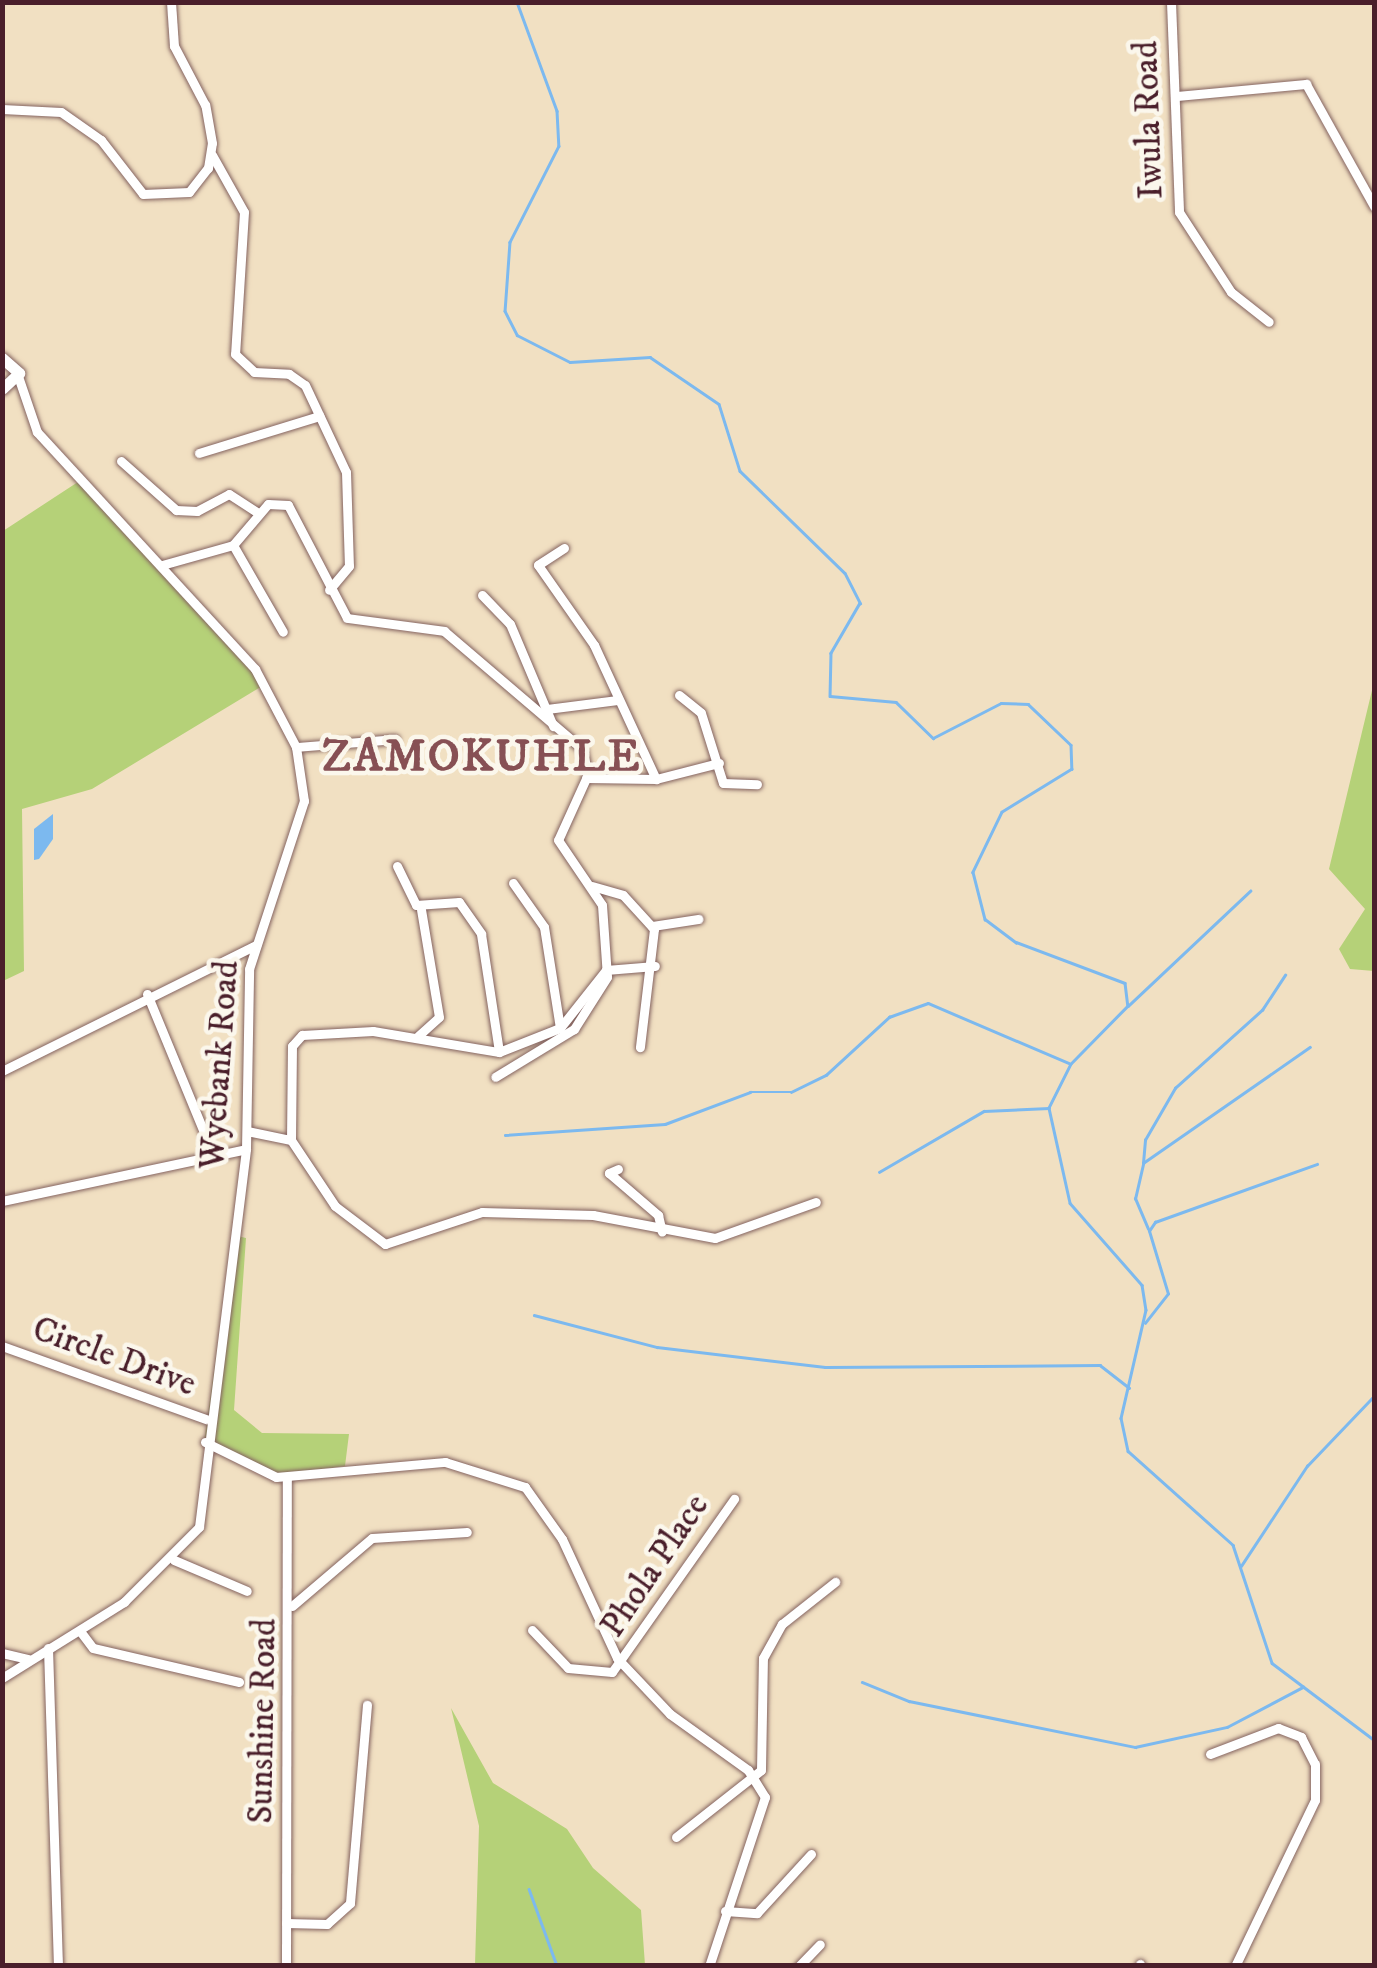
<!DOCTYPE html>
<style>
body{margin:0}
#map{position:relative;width:1377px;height:1968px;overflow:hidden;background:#f1e0c2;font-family:"IM FELL DW Pica",serif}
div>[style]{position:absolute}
.green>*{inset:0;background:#b5d178}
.water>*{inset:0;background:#7cb9ef}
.stream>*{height:2.5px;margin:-1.25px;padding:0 1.25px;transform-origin:1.25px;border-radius:1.25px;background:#7cb9ef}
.roads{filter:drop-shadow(0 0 2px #846360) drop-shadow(0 0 2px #846360)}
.minor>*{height:9px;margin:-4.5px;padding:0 4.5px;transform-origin:4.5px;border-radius:4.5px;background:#fff}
.major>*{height:11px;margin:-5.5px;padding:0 5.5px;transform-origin:5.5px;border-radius:5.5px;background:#fff}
span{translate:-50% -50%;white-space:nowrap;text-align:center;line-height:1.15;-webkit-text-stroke:9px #fbf7ec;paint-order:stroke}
.street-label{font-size:35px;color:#4a1f2b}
.district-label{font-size:45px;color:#875054;font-weight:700;letter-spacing:2.5px}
.frame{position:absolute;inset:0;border:5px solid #4a1f2b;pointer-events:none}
</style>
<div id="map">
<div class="green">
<div style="clip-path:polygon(81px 480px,264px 685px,92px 789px,22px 809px,24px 971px,3px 981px,3px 531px)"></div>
<div style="clip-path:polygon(1374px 682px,1374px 971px,1350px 969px,1339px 949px,1365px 909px,1329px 869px)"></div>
<div style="clip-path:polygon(233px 1235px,246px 1238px,234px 1410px,262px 1433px,349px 1434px,345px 1466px,276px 1476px,204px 1442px)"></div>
<div style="clip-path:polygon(451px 1708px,493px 1783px,567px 1829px,593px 1868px,641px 1910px,645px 1965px,475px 1965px,479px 1826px)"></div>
</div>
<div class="water">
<div style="clip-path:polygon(53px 814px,53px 839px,39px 859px,34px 860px,34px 829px)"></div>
</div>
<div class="stream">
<div style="left:517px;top:2px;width:116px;rotate:69.8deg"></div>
<div style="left:557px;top:111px;width:35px;rotate:87deg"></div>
<div style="left:559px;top:146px;width:108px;rotate:117deg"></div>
<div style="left:510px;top:242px;width:69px;rotate:94.1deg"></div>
<div style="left:505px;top:311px;width:27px;rotate:63deg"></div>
<div style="left:517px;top:335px;width:59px;rotate:27deg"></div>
<div style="left:570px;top:362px;width:80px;rotate:-3.6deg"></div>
<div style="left:650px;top:357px;width:83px;rotate:34.3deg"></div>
<div style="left:719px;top:404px;width:70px;rotate:72.6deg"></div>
<div style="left:740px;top:471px;width:146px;rotate:44.2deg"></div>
<div style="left:845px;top:573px;width:34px;rotate:63deg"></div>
<div style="left:860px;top:603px;width:58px;rotate:120.1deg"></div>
<div style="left:831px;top:653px;width:43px;rotate:91.3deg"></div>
<div style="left:830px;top:696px;width:66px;rotate:5.2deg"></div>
<div style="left:896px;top:702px;width:52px;rotate:44.2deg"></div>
<div style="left:933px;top:738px;width:76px;rotate:-27.2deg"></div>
<div style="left:1001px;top:703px;width:27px;rotate:2deg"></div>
<div style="left:1028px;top:704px;width:59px;rotate:43.6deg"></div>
<div style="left:1071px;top:745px;width:24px;rotate:88deg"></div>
<div style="left:1072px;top:769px;width:82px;rotate:148.4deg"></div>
<div style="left:1002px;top:812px;width:67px;rotate:115.8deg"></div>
<div style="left:973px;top:872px;width:49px;rotate:75.7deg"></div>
<div style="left:985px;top:919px;width:39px;rotate:37deg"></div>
<div style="left:1016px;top:942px;width:116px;rotate:20.6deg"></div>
<div style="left:1125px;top:983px;width:23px;rotate:83deg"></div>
<div style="left:1128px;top:1006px;width:81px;rotate:134.5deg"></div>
<div style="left:1071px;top:1064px;width:49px;rotate:116.6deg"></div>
<div style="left:1049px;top:1108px;width:97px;rotate:77.5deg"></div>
<div style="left:1070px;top:1203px;width:109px;rotate:48.7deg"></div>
<div style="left:1142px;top:1285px;width:25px;rotate:81deg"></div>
<div style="left:1146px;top:1310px;width:111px;rotate:103deg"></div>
<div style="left:1121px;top:1418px;width:34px;rotate:78deg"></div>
<div style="left:1128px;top:1451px;width:141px;rotate:41.8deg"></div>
<div style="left:1233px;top:1545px;width:124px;rotate:71.7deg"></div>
<div style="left:1272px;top:1663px;width:128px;rotate:37deg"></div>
<div style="left:1128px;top:1006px;width:168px;rotate:-43.3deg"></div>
<div style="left:505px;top:1135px;width:160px;rotate:-3.9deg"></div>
<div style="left:665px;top:1124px;width:91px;rotate:-20.6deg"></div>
<div style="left:750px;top:1092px;width:41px"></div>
<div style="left:791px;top:1092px;width:39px;rotate:-26deg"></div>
<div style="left:826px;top:1075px;width:86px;rotate:-42.6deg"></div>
<div style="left:889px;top:1017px;width:41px;rotate:-19.7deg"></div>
<div style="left:928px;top:1003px;width:153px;rotate:23.1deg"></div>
<div style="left:1143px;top:1163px;width:23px;rotate:-85deg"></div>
<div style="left:1145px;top:1140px;width:60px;rotate:-60deg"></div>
<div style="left:1175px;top:1088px;width:117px;rotate:-41.9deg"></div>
<div style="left:1262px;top:1010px;width:42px;rotate:-56.7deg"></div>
<div style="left:879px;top:1172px;width:121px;rotate:-30.2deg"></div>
<div style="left:984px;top:1111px;width:65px;rotate:-2.6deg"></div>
<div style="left:1148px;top:1229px;width:33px;rotate:-113deg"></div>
<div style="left:1135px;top:1199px;width:37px;rotate:-77deg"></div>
<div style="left:1143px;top:1163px;width:203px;rotate:-34.8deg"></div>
<div style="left:534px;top:1315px;width:127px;rotate:14.6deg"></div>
<div style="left:657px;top:1347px;width:169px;rotate:6.8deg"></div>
<div style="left:825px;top:1367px;width:275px;rotate:-0.4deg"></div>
<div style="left:1100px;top:1365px;width:37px;rotate:38deg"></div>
<div style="left:1145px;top:1323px;width:37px;rotate:-52deg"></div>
<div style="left:1168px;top:1294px;width:66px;rotate:-106.8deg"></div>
<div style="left:1149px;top:1231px;width:11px;rotate:-56deg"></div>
<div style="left:1155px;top:1222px;width:172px;rotate:-19.7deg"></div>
<div style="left:1241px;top:1566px;width:120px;rotate:-56.6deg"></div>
<div style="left:1307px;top:1466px;width:97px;rotate:-46.3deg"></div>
<div style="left:862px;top:1682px;width:51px;rotate:22deg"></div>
<div style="left:909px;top:1701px;width:231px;rotate:11.5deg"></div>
<div style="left:1135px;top:1747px;width:94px;rotate:-12.3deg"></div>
<div style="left:1227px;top:1727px;width:86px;rotate:-27.8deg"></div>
<div style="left:529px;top:1889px;width:82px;rotate:70deg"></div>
</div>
<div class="roads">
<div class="minor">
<div style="left:1171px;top:2px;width:210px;rotate:87.8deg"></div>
<div style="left:1179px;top:212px;width:95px;rotate:57deg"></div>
<div style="left:1231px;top:292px;width:48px;rotate:38.3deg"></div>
<div style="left:1176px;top:96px;width:131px;rotate:-5.3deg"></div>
<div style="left:1306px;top:84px;width:140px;rotate:60.9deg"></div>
<div style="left:2px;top:109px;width:59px;rotate:2.9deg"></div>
<div style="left:61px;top:112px;width:49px;rotate:35deg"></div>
<div style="left:101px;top:140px;width:68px;rotate:52.1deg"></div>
<div style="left:143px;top:194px;width:46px;rotate:-2.5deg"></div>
<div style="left:189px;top:192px;width:31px;rotate:-52deg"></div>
<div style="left:208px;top:168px;width:25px;rotate:-81deg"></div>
<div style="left:212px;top:143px;width:39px;rotate:-100deg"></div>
<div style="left:205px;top:105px;width:67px;rotate:-117.7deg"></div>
<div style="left:174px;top:46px;width:44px;rotate:-93.9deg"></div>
<div style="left:212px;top:155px;width:65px;rotate:60.7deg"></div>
<div style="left:244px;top:212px;width:142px;rotate:93.6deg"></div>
<div style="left:235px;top:354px;width:26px;rotate:43deg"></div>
<div style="left:254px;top:372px;width:35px;rotate:3deg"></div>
<div style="left:289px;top:374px;width:19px;rotate:35deg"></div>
<div style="left:305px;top:385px;width:96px;rotate:64.8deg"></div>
<div style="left:346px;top:472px;width:94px;rotate:88.2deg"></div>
<div style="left:349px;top:566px;width:31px;rotate:130deg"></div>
<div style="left:199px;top:453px;width:126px;rotate:-17.1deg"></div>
<div style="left:121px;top:461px;width:74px;rotate:41.7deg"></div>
<div style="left:176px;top:510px;width:21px;rotate:3deg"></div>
<div style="left:197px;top:511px;width:36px;rotate:-28deg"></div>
<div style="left:229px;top:494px;width:33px;rotate:33deg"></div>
<div style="left:233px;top:545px;width:100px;rotate:60.1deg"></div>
<div style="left:564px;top:548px;width:31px;rotate:147deg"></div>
<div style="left:538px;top:565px;width:98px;rotate:55deg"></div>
<div style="left:594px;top:645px;width:148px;rotate:65.2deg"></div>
<div style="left:656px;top:779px;width:65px;rotate:-14.3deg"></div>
<div style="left:162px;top:565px;width:74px;rotate:-15.7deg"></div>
<div style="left:233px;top:545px;width:54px;rotate:-49.5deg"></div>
<div style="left:268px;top:504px;width:20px;rotate:3deg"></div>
<div style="left:288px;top:505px;width:127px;rotate:62.4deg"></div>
<div style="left:347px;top:618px;width:98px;rotate:7.6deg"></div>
<div style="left:444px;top:631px;width:182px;rotate:40.5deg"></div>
<div style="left:582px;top:749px;width:26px;rotate:77deg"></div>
<div style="left:588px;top:774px;width:72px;rotate:114.4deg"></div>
<div style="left:558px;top:840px;width:78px;rotate:55.9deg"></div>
<div style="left:602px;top:905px;width:72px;rotate:86deg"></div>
<div style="left:607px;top:977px;width:62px;rotate:122.4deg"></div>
<div style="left:574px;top:1029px;width:92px;rotate:148.7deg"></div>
<div style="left:482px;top:595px;width:40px;rotate:46deg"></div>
<div style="left:510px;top:624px;width:111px;rotate:67.1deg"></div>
<div style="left:679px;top:695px;width:28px;rotate:39deg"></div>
<div style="left:701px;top:713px;width:73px;rotate:72.6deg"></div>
<div style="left:723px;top:783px;width:34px;rotate:2deg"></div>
<div style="left:547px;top:709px;width:71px;rotate:-7.3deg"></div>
<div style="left:296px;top:747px;width:99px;rotate:-4.6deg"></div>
<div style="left:586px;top:778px;width:70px;rotate:0.8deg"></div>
<div style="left:397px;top:866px;width:43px;rotate:64deg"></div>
<div style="left:416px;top:905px;width:43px;rotate:-4deg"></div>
<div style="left:459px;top:902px;width:39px;rotate:55deg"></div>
<div style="left:481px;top:934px;width:119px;rotate:81.3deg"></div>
<div style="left:513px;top:883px;width:54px;rotate:54.8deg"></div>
<div style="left:544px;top:927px;width:102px;rotate:81deg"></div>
<div style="left:592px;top:886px;width:32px;rotate:16deg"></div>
<div style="left:623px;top:895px;width:46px;rotate:47.6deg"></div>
<div style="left:654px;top:929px;width:119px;rotate:96.8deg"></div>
<div style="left:652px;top:926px;width:47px;rotate:-8.7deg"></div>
<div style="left:147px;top:994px;width:173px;rotate:67.6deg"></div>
<div style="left:418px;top:1036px;width:28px;rotate:-42deg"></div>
<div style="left:439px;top:1017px;width:109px;rotate:-99.5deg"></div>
<div style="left:2px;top:1071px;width:284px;rotate:-26.4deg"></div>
<div style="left:247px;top:1131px;width:45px;rotate:11.6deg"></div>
<div style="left:291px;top:1140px;width:94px;rotate:-89.4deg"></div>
<div style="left:292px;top:1046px;width:15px;rotate:-48deg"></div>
<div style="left:302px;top:1035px;width:71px;rotate:-3.2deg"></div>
<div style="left:373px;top:1031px;width:128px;rotate:9.5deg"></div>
<div style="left:499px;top:1052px;width:66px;rotate:-21.5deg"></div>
<div style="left:560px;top:1028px;width:74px;rotate:-51.6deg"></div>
<div style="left:606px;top:970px;width:49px;rotate:-4.7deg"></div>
<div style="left:291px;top:1140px;width:79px;rotate:56.3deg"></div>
<div style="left:335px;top:1206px;width:63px;rotate:37.2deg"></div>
<div style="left:385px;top:1244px;width:102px;rotate:-18.3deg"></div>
<div style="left:482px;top:1212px;width:111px;rotate:1.5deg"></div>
<div style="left:593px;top:1215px;width:124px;rotate:10.7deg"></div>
<div style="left:715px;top:1238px;width:107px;rotate:-19.6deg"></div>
<div style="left:618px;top:1169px;width:10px;rotate:156deg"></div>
<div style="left:609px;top:1173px;width:65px;rotate:40.6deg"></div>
<div style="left:658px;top:1215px;width:17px;rotate:77deg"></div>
<div style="left:2px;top:1201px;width:249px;rotate:-12deg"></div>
<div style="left:2px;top:1346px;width:217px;rotate:19.7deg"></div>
<div style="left:205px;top:1442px;width:79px;rotate:26.2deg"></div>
<div style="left:276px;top:1477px;width:170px;rotate:-5.1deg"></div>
<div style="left:445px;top:1462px;width:84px;rotate:17.4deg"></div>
<div style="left:525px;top:1487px;width:64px;rotate:54.6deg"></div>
<div style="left:562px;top:1539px;width:131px;rotate:65.2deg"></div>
<div style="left:617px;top:1658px;width:77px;rotate:46.6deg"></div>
<div style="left:670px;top:1714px;width:96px;rotate:35.7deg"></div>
<div style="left:748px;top:1770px;width:32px;rotate:58deg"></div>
<div style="left:765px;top:1797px;width:178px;rotate:108.3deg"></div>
<div style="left:174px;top:1560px;width:79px;rotate:23deg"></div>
<div style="left:292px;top:1606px;width:105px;rotate:-40.4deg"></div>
<div style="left:372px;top:1538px;width:95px;rotate:-3.6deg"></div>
<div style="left:532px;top:1630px;width:52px;rotate:46.5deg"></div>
<div style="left:568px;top:1668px;width:44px;rotate:5.2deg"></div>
<div style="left:612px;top:1672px;width:212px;rotate:-54.8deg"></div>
<div style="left:80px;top:1631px;width:21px;rotate:53deg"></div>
<div style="left:93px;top:1648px;width:150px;rotate:13.1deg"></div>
<div style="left:48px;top:1648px;width:318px;rotate:88.2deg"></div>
<div style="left:2px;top:1653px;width:27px;rotate:13deg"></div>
<div style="left:2px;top:1678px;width:144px;rotate:-31.9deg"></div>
<div style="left:124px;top:1602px;width:106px;rotate:-45deg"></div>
<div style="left:199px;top:1527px;width:381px;rotate:-82.9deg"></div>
<div style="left:246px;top:1149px;width:180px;rotate:-89deg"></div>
<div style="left:249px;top:969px;width:177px;rotate:-71.9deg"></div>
<div style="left:304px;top:801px;width:55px;rotate:-98.4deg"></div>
<div style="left:296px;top:747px;width:88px;rotate:-117.7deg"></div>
<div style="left:255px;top:669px;width:322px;rotate:-132.6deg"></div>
<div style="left:37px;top:432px;width:56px;rotate:-108.8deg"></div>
<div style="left:1210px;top:1754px;width:73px;rotate:-20.9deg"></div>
<div style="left:1278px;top:1728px;width:25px;rotate:21deg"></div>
<div style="left:1301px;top:1737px;width:30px;rotate:63deg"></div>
<div style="left:1315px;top:1764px;width:36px;rotate:90deg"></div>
<div style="left:1315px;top:1800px;width:184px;rotate:115.7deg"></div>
<div style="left:676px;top:1837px;width:108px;rotate:-38.2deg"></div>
<div style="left:761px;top:1770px;width:112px;rotate:-89deg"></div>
<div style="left:763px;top:1658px;width:39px;rotate:-61deg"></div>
<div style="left:782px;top:1624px;width:68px;rotate:-38.4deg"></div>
<div style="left:725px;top:1911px;width:32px;rotate:4deg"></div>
<div style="left:757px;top:1913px;width:80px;rotate:-47.5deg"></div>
<div style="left:286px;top:1923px;width:41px;rotate:1.4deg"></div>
<div style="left:327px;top:1924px;width:31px;rotate:-42deg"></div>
<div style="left:350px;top:1903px;width:199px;rotate:-85.1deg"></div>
<div style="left:1140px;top:1964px;width:2px;rotate:63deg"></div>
<div style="left:286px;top:1966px;width:489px;rotate:-89.9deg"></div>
<div style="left:799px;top:1966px;width:30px;rotate:-46deg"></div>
</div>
<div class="major">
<div style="left:2px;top:358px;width:23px;rotate:41deg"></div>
<div style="left:19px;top:373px;width:23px;rotate:137deg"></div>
</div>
</div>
<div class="street-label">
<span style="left:1149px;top:120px;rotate:-92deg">Iwula Road</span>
<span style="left:220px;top:1065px;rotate:-86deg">Wyebank Road</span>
<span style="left:114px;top:1357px;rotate:20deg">Circle Drive</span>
<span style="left:655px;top:1566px;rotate:-56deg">Phola Place</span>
<span style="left:263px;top:1721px;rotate:-89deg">Sunshine Road</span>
</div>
<div class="district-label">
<span style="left:482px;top:758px">ZAMOKUHLE</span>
</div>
<div class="frame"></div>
</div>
